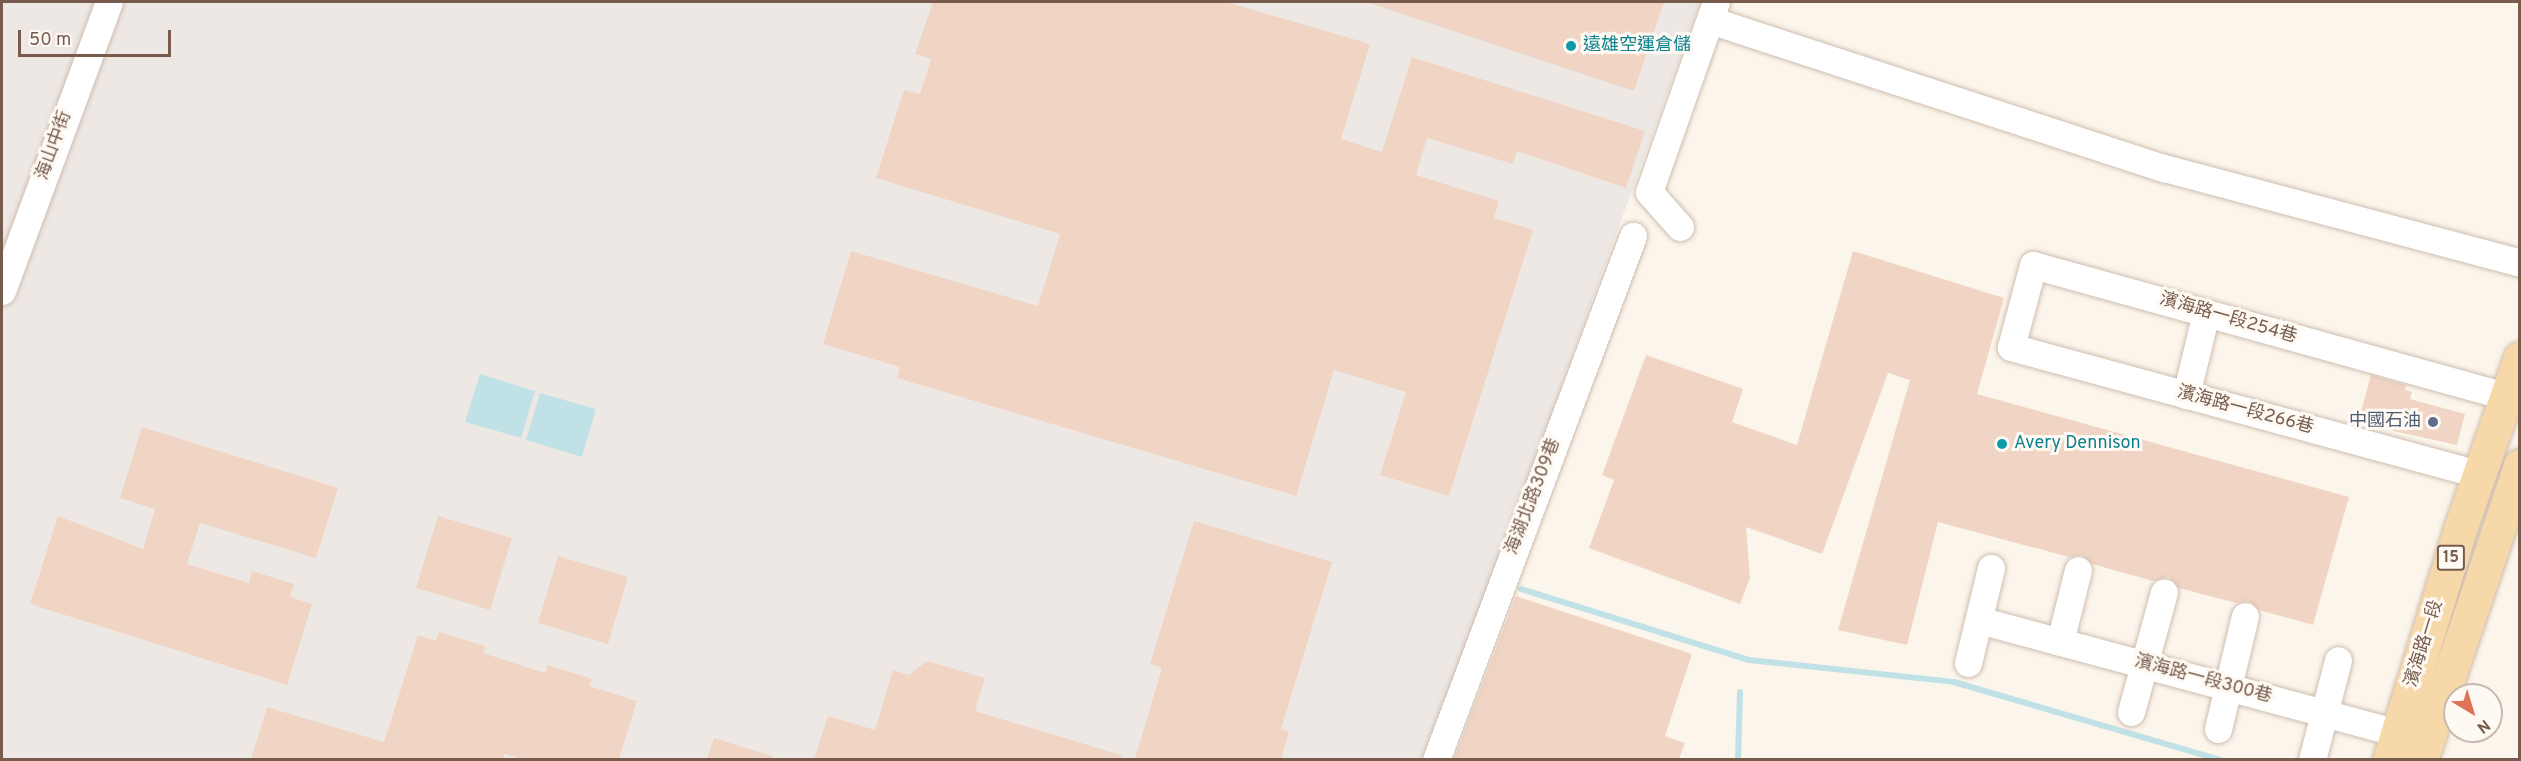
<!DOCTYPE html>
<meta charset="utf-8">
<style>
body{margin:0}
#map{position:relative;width:2521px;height:761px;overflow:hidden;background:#fcf5eb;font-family:Overpass,"Noto Sans TC",sans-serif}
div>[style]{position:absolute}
.industrial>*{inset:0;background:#eee8e4}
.water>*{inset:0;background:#c0e1e6}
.stream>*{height:6px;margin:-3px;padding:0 3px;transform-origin:3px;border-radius:3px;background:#c0e1e6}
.building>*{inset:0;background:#f0d5c4}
.roads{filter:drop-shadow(0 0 2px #cebdb0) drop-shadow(0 0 2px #cebdb0)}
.minor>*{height:27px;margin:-13.5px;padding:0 13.5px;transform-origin:13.5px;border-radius:13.5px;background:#fff}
.major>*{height:33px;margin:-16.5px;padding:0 16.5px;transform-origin:16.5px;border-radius:16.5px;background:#f7d8a8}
.dots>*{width:16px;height:16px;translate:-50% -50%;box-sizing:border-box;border:3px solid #fef9f2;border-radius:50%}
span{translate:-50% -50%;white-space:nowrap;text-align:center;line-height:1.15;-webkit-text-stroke:6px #fef9f2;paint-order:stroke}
.shield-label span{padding:2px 4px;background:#fef9f2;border:2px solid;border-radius:4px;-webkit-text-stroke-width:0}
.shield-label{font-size:16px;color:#775c4e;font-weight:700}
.culture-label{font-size:18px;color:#0d838f}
.left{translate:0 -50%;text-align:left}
.street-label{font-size:18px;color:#775c4e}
.service-label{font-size:18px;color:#4e5e75}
.right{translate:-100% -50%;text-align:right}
.frame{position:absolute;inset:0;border:3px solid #775c4e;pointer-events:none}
.north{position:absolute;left:2443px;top:683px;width:60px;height:60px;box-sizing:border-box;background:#fef9f2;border:2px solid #c8bab0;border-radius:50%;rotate:142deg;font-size:16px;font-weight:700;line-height:24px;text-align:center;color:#775c4e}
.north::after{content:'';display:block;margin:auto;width:21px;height:27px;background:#e07357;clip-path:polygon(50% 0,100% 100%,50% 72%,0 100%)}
.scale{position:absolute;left:18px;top:30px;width:153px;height:27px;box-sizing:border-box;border:3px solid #775c4e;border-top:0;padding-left:8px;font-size:18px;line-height:21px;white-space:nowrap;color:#775c4e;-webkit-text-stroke:4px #fef9f2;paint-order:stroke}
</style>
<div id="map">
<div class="industrial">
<div style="clip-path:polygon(2px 2px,1700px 2px,1426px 760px,2px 759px)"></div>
</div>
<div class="water">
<div style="clip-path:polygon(480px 374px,535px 391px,521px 438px,465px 422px)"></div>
<div style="clip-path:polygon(540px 393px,596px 409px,582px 457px,526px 440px)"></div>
</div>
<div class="stream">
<div style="left:1521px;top:589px;width:239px;rotate:17.3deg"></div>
<div style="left:1749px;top:660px;width:206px;rotate:6.1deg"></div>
<div style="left:1954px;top:682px;width:278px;rotate:16.3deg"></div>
<div style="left:1738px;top:760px;width:68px;rotate:-88.3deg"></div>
</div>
<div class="building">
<div style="clip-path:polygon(933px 2px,1226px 2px,1370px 44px,1341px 139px,1382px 152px,1412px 57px,1645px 131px,1626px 188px,1517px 151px,1513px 164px,1427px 138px,1416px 175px,1499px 201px,1494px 218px,1533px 230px,1449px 496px,1380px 475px,1406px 392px,1334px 370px,1296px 496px,897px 378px,900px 367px,823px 344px,851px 251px,1038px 306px,1060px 234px,876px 178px,904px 90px,920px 94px,931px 59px,915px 54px)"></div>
<div style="clip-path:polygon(1366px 2px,1664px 2px,1634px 91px)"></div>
<div style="clip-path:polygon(1853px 251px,2004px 298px,1977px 394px,2349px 497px,2313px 625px,2259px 610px,2249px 601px,2236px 603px,2179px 588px,2169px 577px,2153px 581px,2092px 564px,2082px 555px,2069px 557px,1938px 522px,1907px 645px,1838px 630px,1910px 380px,1888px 373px,1822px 554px,1746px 527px,1750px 578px,1740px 604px,1589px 548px,1614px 480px,1602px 475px,1646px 355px,1743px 389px,1732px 422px,1797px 445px)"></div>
<div style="clip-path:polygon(2371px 375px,2406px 385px,2405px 390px,2412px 392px,2410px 399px,2465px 414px,2457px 445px,2358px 423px)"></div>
<div style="clip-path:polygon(142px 427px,338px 488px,316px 558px,200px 523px,187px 564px,249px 583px,252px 571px,294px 584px,290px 597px,312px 604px,287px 685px,30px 604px,58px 516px,143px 549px,155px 509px,120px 498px)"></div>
<div style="clip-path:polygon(438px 516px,512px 538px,490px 610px,416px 588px)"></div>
<div style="clip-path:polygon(1194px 521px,1332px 562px,1281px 729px,1289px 732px,1281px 759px,1135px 759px,1162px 668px,1150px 664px)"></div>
<div style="clip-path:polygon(558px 556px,628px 577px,608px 644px,538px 623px)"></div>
<div style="clip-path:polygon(1516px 596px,1692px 654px,1665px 736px,1685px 743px,1679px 759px,1454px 759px)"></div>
<div style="clip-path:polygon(439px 632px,485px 646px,483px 653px,545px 673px,548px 665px,592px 679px,589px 686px,637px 701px,619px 759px,523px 759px,504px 754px,503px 759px,251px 759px,267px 707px,384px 742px,418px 635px,436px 641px)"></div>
<div style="clip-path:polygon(927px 661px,985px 678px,975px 711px,1121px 755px,1121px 759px,814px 759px,828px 716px,875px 730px,893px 670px,909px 675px)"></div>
<div style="clip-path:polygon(714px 738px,772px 756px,771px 759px,707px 759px)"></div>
</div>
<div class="roads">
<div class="minor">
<div style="left:1710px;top:20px;width:478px;rotate:18.1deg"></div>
<div style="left:2164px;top:168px;width:368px;rotate:14.9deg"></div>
<div style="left:1680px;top:227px;width:47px;rotate:-131.5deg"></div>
<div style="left:1649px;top:192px;width:201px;rotate:-70.6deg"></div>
<div style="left:2px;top:291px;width:308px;rotate:-69.7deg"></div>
<div style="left:2186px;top:395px;width:84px;rotate:-76.3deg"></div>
<div style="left:2478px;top:474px;width:484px;rotate:-164.8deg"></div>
<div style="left:2011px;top:347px;width:85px;rotate:-75deg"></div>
<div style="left:2033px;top:265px;width:490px;rotate:15.5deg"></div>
<div style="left:1979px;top:620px;width:454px;rotate:15.1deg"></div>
<div style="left:2060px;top:642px;width:74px;rotate:-76deg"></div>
<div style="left:1968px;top:663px;width:98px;rotate:-76.4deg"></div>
<div style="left:2131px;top:712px;width:124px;rotate:-74.6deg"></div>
<div style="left:2218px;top:729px;width:116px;rotate:-76.6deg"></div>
<div style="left:1436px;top:760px;width:560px;rotate:-69.4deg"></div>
<div style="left:2312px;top:760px;width:103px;rotate:-75.4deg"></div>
</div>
<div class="major">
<div style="left:2389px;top:760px;width:242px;rotate:-72.9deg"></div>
<div style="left:2460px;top:529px;width:181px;rotate:-70.7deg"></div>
<div style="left:2421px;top:760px;width:311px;rotate:-71.4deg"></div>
</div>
</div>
<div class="dots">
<div style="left:1571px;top:46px;background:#0f9aa8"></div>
<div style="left:2433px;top:422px;background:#5c6f8a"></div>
<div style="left:2002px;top:444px;background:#0f9aa8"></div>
</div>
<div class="shield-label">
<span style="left:2451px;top:558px">15</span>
</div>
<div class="culture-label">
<span class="left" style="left:1583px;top:46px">遠雄空運倉儲</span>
<span class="left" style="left:2014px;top:444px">Avery Dennison</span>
</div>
<div class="street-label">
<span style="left:55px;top:146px;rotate:-70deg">海山中街</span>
<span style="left:2228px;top:319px;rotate:16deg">濱海路一段254巷</span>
<span style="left:2245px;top:411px;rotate:15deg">濱海路一段266巷</span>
<span style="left:1534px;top:497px;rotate:-69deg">海湖北路309巷</span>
<span style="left:2425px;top:644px;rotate:-73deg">濱海路一段</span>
<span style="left:2203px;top:680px;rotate:15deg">濱海路一段300巷</span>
</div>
<div class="service-label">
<span class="right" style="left:2421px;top:422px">中國石油</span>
</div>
<div class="frame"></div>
<div class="north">N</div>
<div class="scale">50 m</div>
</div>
